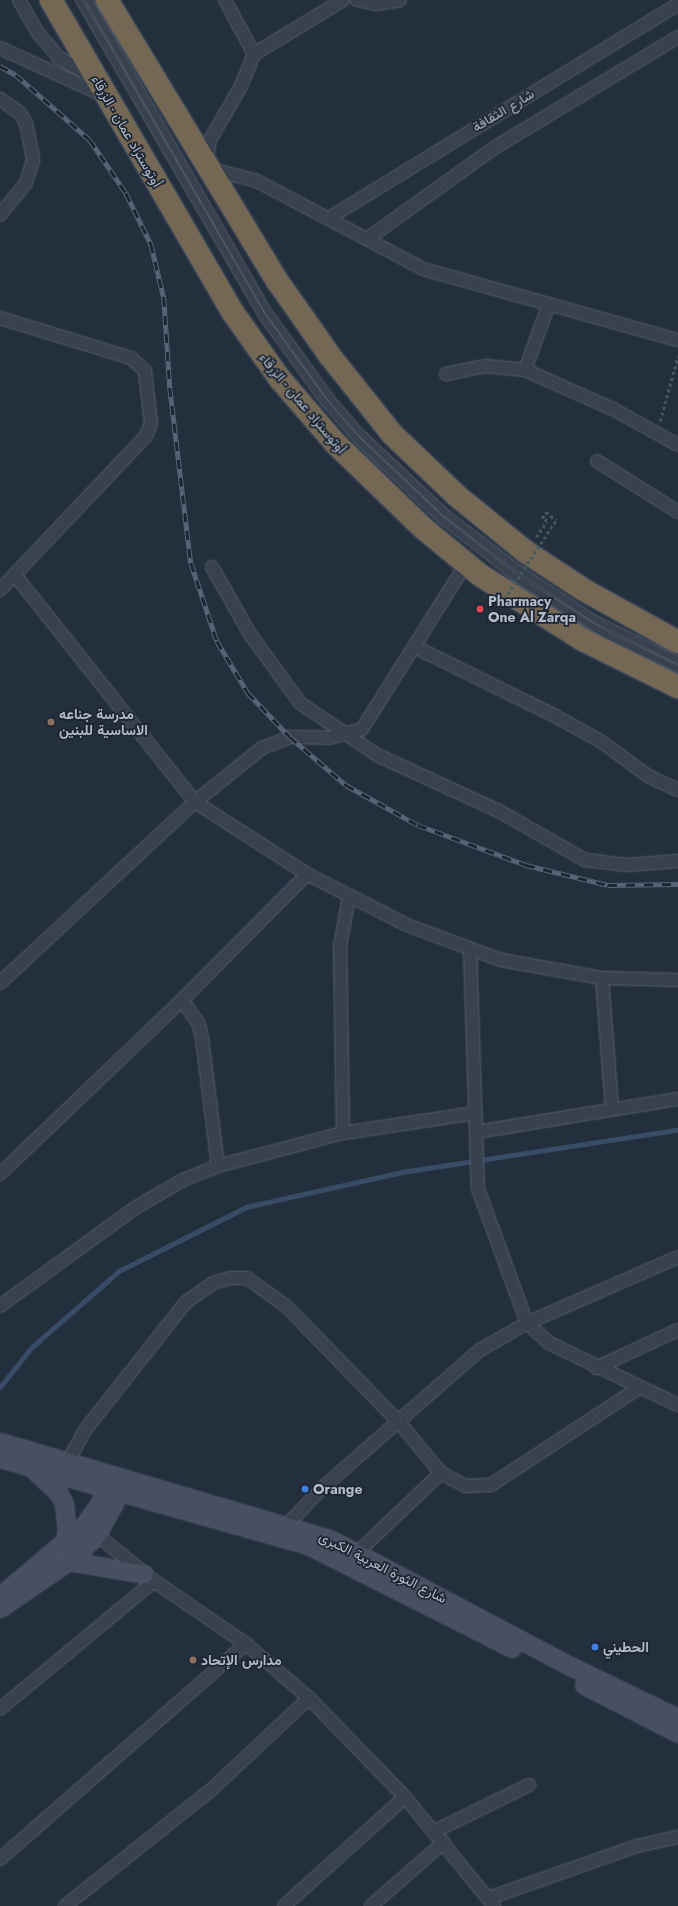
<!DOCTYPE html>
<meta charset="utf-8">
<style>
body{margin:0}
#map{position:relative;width:678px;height:1906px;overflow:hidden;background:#242f3e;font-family:Jost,Vazirmatn,sans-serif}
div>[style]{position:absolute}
.stream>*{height:4.5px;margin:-2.25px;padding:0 2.25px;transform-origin:2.25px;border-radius:2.25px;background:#394c67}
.path>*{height:2.5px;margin-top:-1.25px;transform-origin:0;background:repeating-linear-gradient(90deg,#44595c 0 3px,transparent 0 6px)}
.roads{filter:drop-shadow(0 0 1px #565f6c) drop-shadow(0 0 1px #565f6c)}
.lane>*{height:6px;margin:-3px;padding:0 3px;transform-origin:3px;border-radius:3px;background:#38414e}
.street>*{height:12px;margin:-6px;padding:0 6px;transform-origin:6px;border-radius:6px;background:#38414e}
.secondary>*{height:17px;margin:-8.5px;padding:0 8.5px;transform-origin:8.5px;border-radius:8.5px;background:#465061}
.highway>*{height:22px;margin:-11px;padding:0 11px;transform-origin:11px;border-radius:11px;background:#746855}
.rail>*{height:4.5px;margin-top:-2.25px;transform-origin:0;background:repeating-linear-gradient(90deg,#1d2633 0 9px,#5a6575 0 18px);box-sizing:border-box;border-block:1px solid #5a6575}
.path-bridge>*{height:2.5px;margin-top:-1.25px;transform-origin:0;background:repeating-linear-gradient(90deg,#44595c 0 3px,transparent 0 6px)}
.dots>*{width:11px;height:11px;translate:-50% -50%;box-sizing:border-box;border:2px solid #1d2633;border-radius:50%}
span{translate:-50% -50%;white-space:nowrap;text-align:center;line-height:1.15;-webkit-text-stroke:3.5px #1d2633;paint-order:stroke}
.street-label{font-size:14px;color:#b4bcc9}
.poi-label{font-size:14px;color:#b4bcc9;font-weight:700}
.left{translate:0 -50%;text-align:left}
</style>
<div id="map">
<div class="stream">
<div style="left:0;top:1387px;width:50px;rotate:-51.5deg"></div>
<div style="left:31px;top:1348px;width:117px;rotate:-41.2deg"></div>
<div style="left:119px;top:1271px;width:142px;rotate:-26.7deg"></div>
<div style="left:246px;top:1207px;width:160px;rotate:-12.6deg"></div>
<div style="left:402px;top:1172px;width:279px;rotate:-8.7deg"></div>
</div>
<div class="path">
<div style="left:660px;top:421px;width:67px;rotate:-74.5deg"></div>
<div style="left:536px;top:537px;width:19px;rotate:-55deg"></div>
<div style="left:547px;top:521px;width:6px;rotate:-149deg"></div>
<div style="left:542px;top:518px;width:7px;rotate:-56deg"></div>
<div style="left:546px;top:512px;width:13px;rotate:39deg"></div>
</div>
<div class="roads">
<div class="lane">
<div style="left:79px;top:0;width:365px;rotate:59.9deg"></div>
<div style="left:262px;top:316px;width:101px;rotate:54.3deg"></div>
<div style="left:321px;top:398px;width:58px;rotate:49.2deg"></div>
<div style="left:359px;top:442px;width:110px;rotate:43.5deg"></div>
<div style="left:439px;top:518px;width:104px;rotate:38deg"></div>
<div style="left:521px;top:582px;width:100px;rotate:31.9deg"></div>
<div style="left:606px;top:635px;width:80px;rotate:25.3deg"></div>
<div style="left:89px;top:0;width:359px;rotate:60.1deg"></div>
<div style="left:268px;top:311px;width:110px;rotate:54.3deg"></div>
<div style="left:332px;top:400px;width:43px;rotate:48.8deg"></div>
<div style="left:360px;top:432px;width:118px;rotate:43.3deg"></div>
<div style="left:446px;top:513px;width:88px;rotate:37.6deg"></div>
<div style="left:516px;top:567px;width:95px;rotate:33.4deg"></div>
<div style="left:595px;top:619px;width:93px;rotate:26.3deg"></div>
</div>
<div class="street">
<div style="left:19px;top:0;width:39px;rotate:60deg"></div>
<div style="left:39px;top:34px;width:30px;rotate:50deg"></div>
<div style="left:58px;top:57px;width:43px;rotate:30.7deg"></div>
<div style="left:225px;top:0;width:61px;rotate:61.8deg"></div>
<div style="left:254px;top:54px;width:35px;rotate:112deg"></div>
<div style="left:241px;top:86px;width:62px;rotate:119.9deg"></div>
<div style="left:210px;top:140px;width:22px;rotate:100deg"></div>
<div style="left:206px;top:162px;width:12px;rotate:42deg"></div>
<div style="left:215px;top:170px;width:43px;rotate:14.7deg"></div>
<div style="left:257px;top:181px;width:188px;rotate:27.9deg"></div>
<div style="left:423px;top:269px;width:265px;rotate:15.6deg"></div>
<div style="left:357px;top:0;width:19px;rotate:12deg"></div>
<div style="left:376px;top:4px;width:24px;rotate:-9deg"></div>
<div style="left:0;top:48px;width:115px;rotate:24.6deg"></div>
<div style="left:254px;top:54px;width:104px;rotate:-31.2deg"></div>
<div style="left:0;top:99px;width:24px;rotate:35deg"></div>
<div style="left:20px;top:113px;width:12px;rotate:59deg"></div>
<div style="left:26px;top:123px;width:38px;rotate:79deg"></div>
<div style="left:33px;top:160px;width:24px;rotate:107deg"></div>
<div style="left:26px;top:183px;width:41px;rotate:129.1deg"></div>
<div style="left:329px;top:218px;width:409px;rotate:-31.5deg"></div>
<div style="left:367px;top:239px;width:156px;rotate:-35.6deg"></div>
<div style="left:494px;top:148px;width:215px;rotate:-31.1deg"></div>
<div style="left:0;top:318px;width:137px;rotate:17deg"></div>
<div style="left:131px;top:358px;width:19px;rotate:43deg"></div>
<div style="left:145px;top:371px;width:53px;rotate:83.5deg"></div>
<div style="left:151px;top:424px;width:13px;rotate:113deg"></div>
<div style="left:146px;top:436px;width:212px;rotate:133.5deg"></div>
<div style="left:525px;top:370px;width:70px;rotate:-70deg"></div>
<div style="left:446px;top:374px;width:41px;rotate:-11.3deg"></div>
<div style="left:486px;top:366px;width:39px;rotate:6deg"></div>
<div style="left:525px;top:370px;width:96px;rotate:23.9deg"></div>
<div style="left:613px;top:409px;width:74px;rotate:29deg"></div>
<div style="left:597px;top:461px;width:96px;rotate:32.2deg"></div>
<div style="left:212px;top:567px;width:77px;rotate:60.4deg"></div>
<div style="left:250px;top:634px;width:85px;rotate:54.1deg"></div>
<div style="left:300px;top:703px;width:93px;rotate:34deg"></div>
<div style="left:377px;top:755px;width:134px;rotate:24.7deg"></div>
<div style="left:499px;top:811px;width:99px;rotate:29.7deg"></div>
<div style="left:585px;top:860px;width:42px;rotate:6.8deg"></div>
<div style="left:627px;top:865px;width:51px;rotate:-4.5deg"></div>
<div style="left:15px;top:575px;width:290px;rotate:51.6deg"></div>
<div style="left:195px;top:802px;width:133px;rotate:32.7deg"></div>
<div style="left:307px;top:874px;width:112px;rotate:27deg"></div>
<div style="left:407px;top:925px;width:100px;rotate:20.4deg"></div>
<div style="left:501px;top:960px;width:103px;rotate:10.1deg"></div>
<div style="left:602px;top:978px;width:76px;rotate:1.5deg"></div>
<div style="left:415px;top:647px;width:158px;rotate:26.2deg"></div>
<div style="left:557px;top:717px;width:51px;rotate:29.1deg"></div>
<div style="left:602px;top:742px;width:57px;rotate:36.5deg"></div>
<div style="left:648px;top:776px;width:33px;rotate:25deg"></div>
<div style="left:470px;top:950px;width:239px;rotate:88.1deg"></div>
<div style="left:478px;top:1189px;width:143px;rotate:69.9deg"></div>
<div style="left:527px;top:1323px;width:30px;rotate:42deg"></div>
<div style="left:549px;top:1343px;width:143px;rotate:25.7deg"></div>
<div style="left:602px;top:978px;width:129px;rotate:85.6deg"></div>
<div style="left:0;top:983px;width:266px;rotate:-42.9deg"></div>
<div style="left:195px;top:802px;width:86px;rotate:-38.9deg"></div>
<div style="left:262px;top:748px;width:30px;rotate:-21deg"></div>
<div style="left:290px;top:737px;width:39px;rotate:1deg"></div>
<div style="left:329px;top:738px;width:34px;rotate:-15deg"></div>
<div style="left:362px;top:729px;width:195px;rotate:-57.8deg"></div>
<div style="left:182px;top:1000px;width:29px;rotate:55deg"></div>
<div style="left:199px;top:1024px;width:14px;rotate:78deg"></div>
<div style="left:202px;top:1038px;width:129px;rotate:82.9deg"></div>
<div style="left:476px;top:1132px;width:205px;rotate:-9.3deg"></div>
<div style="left:343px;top:1133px;width:187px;rotate:-90.9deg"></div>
<div style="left:340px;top:946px;width:50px;rotate:-79.6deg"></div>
<div style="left:0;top:1174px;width:252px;rotate:-43.7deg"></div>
<div style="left:182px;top:1000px;width:177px;rotate:-45.2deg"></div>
<div style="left:0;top:1306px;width:167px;rotate:-36deg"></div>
<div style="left:135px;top:1208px;width:56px;rotate:-30.3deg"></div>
<div style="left:183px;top:1180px;width:38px;rotate:-22deg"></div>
<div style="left:218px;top:1166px;width:129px;rotate:-14.8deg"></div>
<div style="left:343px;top:1133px;width:134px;rotate:-8.6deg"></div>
<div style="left:596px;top:1368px;width:90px;rotate:-24.9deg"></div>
<div style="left:68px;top:1461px;width:35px;rotate:-61deg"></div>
<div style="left:85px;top:1430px;width:163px;rotate:-51.7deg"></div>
<div style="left:186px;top:1302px;width:33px;rotate:-35deg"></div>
<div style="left:213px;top:1283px;width:18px;rotate:-16deg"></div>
<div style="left:230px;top:1278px;width:17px"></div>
<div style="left:247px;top:1278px;width:49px;rotate:35.9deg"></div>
<div style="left:287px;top:1307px;width:159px;rotate:45.8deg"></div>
<div style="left:398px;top:1421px;width:67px;rotate:50.4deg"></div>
<div style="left:441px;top:1473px;width:27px;rotate:28deg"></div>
<div style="left:465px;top:1486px;width:26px;rotate:-2deg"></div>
<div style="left:491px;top:1485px;width:178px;rotate:-33.3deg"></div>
<div style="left:288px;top:1524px;width:48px;rotate:-46.7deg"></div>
<div style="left:321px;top:1489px;width:211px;rotate:-41.2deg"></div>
<div style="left:480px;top:1350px;width:54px;rotate:-29.9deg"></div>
<div style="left:527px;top:1323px;width:165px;rotate:-23.6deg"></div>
<div style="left:91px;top:1530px;width:81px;rotate:39deg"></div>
<div style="left:154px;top:1581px;width:112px;rotate:34.4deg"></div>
<div style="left:246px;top:1644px;width:83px;rotate:40.6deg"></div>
<div style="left:309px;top:1698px;width:138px;rotate:45.9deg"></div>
<div style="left:405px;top:1797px;width:141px;rotate:50.8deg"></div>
<div style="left:358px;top:1552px;width:115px;rotate:-43.6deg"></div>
<div style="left:0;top:1709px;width:200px;rotate:-39.7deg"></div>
<div style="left:435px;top:1831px;width:105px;rotate:-26.1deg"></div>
<div style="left:0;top:1859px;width:327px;rotate:-41.2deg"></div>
<div style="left:489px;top:1898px;width:157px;rotate:-19.4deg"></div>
<div style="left:637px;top:1846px;width:42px;rotate:-12.4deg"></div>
<div style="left:65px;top:1906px;width:186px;rotate:-38.5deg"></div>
<div style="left:211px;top:1790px;width:134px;rotate:-43.2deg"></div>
<div style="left:284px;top:1906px;width:163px;rotate:-42deg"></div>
<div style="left:371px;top:1906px;width:97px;rotate:-41.2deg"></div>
</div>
<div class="secondary">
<div style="left:0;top:1442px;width:344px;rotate:16.4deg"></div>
<div style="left:330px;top:1539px;width:272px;rotate:27.9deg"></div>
<div style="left:570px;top:1666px;width:120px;rotate:25.7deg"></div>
<div style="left:0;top:1458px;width:322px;rotate:15.8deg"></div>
<div style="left:310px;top:1546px;width:226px;rotate:26.8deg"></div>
<div style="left:34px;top:1470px;width:33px;rotate:43deg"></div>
<div style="left:58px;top:1492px;width:13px;rotate:63deg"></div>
<div style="left:64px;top:1504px;width:27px;rotate:84deg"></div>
<div style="left:67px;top:1531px;width:16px;rotate:105deg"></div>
<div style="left:69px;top:1561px;width:76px;rotate:9.8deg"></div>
<div style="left:0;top:1596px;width:111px;rotate:-40.3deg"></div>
<div style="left:85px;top:1524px;width:42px;rotate:-55.6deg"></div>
<div style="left:109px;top:1489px;width:11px;rotate:-80deg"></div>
<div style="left:0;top:1608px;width:83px;rotate:-34.3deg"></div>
<div style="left:69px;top:1561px;width:37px;rotate:-43deg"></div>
<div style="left:96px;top:1536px;width:63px;rotate:-61.4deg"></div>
<div style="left:584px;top:1685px;width:106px;rotate:27.1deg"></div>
</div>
<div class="highway">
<div style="left:51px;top:0;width:363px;rotate:59.8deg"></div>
<div style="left:234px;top:314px;width:80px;rotate:54.7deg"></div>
<div style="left:280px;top:379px;width:84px;rotate:49.3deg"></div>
<div style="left:335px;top:443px;width:122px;rotate:44deg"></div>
<div style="left:423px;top:528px;width:74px;rotate:39.5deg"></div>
<div style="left:480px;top:575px;width:124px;rotate:32.2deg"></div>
<div style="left:585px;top:641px;width:104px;rotate:26.3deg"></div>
<div style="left:107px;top:0;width:330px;rotate:58.8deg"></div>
<div style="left:278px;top:282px;width:90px;rotate:54.9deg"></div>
<div style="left:330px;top:356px;width:100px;rotate:51.5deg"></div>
<div style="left:392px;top:434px;width:90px;rotate:43.6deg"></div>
<div style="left:457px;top:496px;width:89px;rotate:39.1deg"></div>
<div style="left:526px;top:552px;width:69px;rotate:33.2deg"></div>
<div style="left:584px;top:590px;width:107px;rotate:29deg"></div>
</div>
</div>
<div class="rail">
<div style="left:0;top:66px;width:18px;rotate:29deg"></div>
<div style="left:16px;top:75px;width:98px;rotate:41.3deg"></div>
<div style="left:90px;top:140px;width:64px;rotate:55.8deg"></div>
<div style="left:126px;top:193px;width:57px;rotate:63.9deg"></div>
<div style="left:151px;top:244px;width:56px;rotate:76.5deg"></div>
<div style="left:164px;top:298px;width:90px;rotate:86.2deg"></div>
<div style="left:170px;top:388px;width:176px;rotate:83.2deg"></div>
<div style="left:191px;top:563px;width:82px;rotate:71.6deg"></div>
<div style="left:217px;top:641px;width:61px;rotate:59.2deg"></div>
<div style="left:248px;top:693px;width:61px;rotate:46.3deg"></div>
<div style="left:290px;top:737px;width:74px;rotate:40.6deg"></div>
<div style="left:346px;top:785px;width:82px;rotate:29.1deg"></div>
<div style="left:418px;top:825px;width:115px;rotate:20.3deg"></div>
<div style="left:526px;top:865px;width:84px;rotate:13.7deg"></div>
<div style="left:608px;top:885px;width:70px;rotate:-0.8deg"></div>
</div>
<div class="path-bridge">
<div style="left:501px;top:604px;width:100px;rotate:-56.8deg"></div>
</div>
<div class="dots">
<div style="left:480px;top:609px;background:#e0444e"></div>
<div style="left:51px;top:722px;background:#8d6e63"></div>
<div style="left:305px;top:1489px;background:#3f7fe0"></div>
<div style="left:595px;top:1647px;background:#3f7fe0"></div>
<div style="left:193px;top:1660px;background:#8d6e63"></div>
</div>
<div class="street-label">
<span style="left:503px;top:110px;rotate:-31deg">شارع الثقافة</span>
<span style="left:127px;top:131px;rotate:60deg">أوتوستراد عمان - الزرقاء</span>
<span style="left:303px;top:403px;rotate:50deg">أوتوستراد عمان - الزرقاء</span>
<span style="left:383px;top:1567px;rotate:27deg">شارع الثورة العربية الكبرى</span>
</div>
<div class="poi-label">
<span class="left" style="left:488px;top:609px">Pharmacy<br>One Al Zarqa</span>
<span class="left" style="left:59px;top:722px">مدرسة جناعه<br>الاساسية للبنين</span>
<span class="left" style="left:313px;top:1489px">Orange</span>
<span class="left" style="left:603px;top:1647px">الحطيني</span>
<span class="left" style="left:201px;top:1660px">مدارس الإتحاد</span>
</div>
</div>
